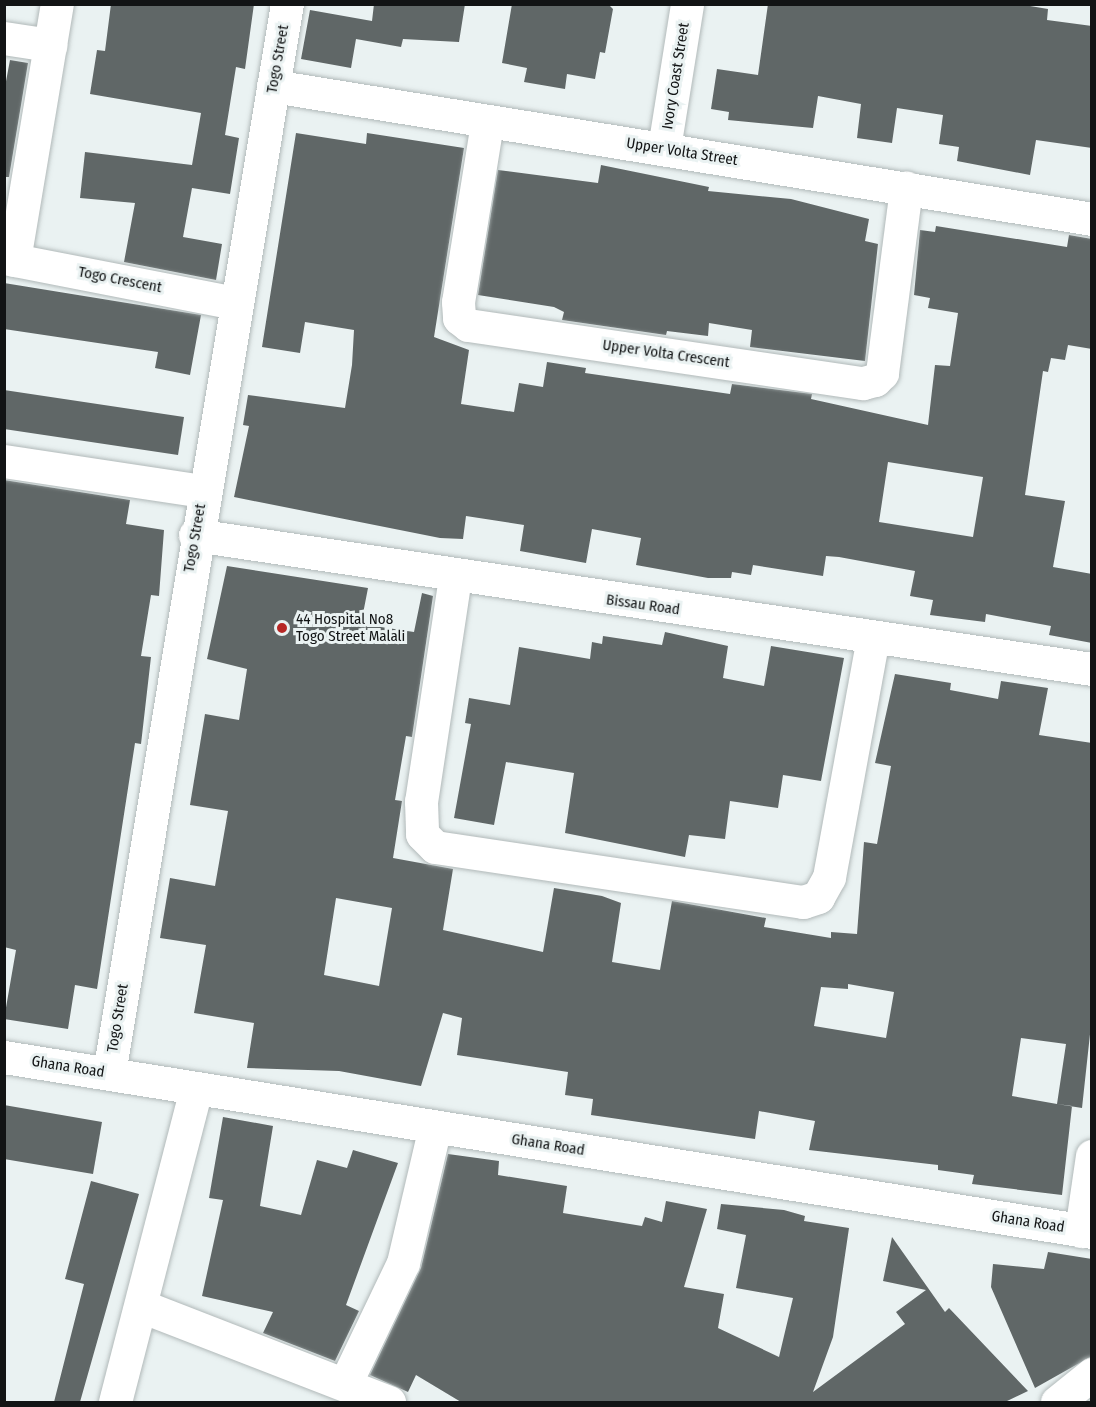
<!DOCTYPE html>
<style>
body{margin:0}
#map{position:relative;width:1096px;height:1407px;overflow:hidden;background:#eaf2f2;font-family:"Fira Sans Condensed",sans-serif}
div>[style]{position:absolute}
.building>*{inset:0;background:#606767}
.roads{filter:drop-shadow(0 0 2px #b1b9b9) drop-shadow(0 0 2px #b1b9b9)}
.street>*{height:33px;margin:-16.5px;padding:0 16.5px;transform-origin:16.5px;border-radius:16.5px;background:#fff}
.secondary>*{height:33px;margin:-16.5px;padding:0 16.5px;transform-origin:16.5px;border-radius:16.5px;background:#fff}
.dots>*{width:16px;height:16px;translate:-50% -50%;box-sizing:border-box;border:3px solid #eaf2f2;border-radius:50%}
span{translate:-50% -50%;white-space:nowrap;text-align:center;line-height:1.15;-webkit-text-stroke:6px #eaf2f2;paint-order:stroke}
.street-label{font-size:15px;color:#121415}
.poi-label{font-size:15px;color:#121415}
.left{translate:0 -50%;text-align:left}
.frame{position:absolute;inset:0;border:6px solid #121415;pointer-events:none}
</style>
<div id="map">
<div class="building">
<div style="clip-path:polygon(111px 4px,254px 4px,245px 69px,236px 67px,225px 135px,239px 138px,230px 194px,192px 188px,183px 237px,222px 244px,216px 280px,124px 262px,135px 203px,80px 198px,85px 152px,192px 165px,201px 113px,90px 94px,97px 50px,105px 51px)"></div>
<div style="clip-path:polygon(374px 4px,465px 4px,459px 42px,403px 39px,401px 47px,356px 39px,351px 68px,301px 59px,310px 10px,372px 21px)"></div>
<div style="clip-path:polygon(512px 4px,608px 4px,613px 9px,605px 53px,600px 52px,595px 79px,567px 74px,565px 89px,524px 82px,527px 68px,502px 63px)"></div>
<div style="clip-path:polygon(768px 4px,1018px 4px,1048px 9px,1047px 20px,1092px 26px,1092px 148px,1036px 140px,1030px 175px,957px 161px,959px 147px,939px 144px,943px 115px,897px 108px,892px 143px,857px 138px,861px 104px,818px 96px,813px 128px,728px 120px,729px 112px,711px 109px,717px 69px,758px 75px)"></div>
<div style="clip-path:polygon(10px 60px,28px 63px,9px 177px,4px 177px,4px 92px)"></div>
<div style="clip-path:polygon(evenodd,296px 133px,366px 144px,367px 133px,464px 148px,434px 337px,469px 350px,461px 404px,514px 412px,519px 383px,543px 387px,547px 362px,586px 368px,585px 373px,730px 394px,732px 384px,812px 394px,811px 399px,928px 425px,935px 365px,950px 366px,958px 313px,928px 308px,930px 298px,914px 295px,920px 230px,935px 232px,936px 226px,1067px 247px,1069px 235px,1092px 239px,1092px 349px,1068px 345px,1065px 360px,1051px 358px,1048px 372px,1043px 371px,1025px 495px,1065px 501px,1053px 567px,1092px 574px,1092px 643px,1049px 635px,1051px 626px,986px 614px,985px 622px,930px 615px,933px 600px,910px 596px,915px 571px,839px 557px,826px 556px,823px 576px,753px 565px,751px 575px,732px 572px,731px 578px,708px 578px,636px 565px,641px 538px,592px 529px,586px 563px,520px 551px,524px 525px,466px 516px,463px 539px,440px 538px,234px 497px,249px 426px,243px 425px,248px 395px,345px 408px,352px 365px,354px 330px,305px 322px,300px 353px,262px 347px,296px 133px,888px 462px,983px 477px,973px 537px,879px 522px,888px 462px)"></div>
<div style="clip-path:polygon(601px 165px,709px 187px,708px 191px,791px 199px,869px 219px,865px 241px,878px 244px,865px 361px,750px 347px,752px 330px,709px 323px,708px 336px,667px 331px,666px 335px,562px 320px,564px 312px,554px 307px,478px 295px,498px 170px,598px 183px)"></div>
<div style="clip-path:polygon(4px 283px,201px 315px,190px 375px,155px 368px,158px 352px,4px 329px)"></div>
<div style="clip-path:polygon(4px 390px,184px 417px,178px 455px,4px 429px)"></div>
<div style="clip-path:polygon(4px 480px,130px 500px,126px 524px,164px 530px,159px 596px,151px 595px,141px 656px,151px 657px,141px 744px,135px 743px,97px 989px,75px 985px,68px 1029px,4px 1019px,16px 950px,4px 947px)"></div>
<div style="clip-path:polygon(evenodd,227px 566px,368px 588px,361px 624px,414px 632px,422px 593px,433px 596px,412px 737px,406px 736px,395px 800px,402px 801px,393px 858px,453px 869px,443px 930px,543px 952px,554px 888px,602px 896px,621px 903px,612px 962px,660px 970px,672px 901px,766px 918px,764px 927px,831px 938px,831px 932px,857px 934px,864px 842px,877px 844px,891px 766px,875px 763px,895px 674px,951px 683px,950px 690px,998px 699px,1001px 681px,1048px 688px,1039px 735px,1092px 743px,1091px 1025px,1082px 1108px,1057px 1104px,1072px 1106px,1062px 1195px,972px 1184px,974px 1175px,938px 1170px,938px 1165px,809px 1150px,815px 1121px,759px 1111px,755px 1139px,591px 1115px,593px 1099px,565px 1095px,568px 1072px,457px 1055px,462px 1018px,443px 1013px,421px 1086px,339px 1071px,247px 1068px,254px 1023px,194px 1013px,206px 945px,160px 938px,170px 878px,215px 886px,228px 811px,190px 805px,205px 714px,239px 720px,247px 669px,207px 659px,227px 566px,336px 898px,392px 908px,379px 986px,324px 975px,336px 898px,227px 566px,848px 984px,894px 992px,886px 1038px,814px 1026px,821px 987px,848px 989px,848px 984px,227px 566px,1021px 1038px,1066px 1044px,1057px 1104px,1012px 1096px,1021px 1038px)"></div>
<div style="clip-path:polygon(665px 632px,728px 646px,723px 678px,764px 686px,771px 646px,844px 658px,821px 781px,783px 775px,778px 808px,730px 801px,725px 839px,689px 835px,685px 857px,565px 833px,574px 773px,506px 762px,494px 825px,454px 818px,471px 724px,465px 723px,469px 698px,510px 705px,519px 647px,590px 659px,592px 642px,602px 644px,603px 636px,662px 645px)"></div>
<div style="clip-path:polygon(4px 1105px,102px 1122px,93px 1174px,4px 1159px)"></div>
<div style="clip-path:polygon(223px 1117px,273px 1126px,260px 1206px,301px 1215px,317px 1160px,347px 1168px,353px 1150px,398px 1163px,346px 1305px,359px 1311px,335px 1361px,263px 1333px,273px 1312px,202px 1296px,223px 1200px,209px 1198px)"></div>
<div style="clip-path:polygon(448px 1154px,499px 1161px,498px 1175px,567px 1186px,563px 1213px,642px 1226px,645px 1217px,662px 1222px,666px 1201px,707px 1209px,684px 1287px,724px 1294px,718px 1328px,779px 1357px,793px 1298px,736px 1288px,746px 1235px,717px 1229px,721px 1204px,784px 1210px,805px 1216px,804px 1221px,849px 1228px,833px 1337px,813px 1392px,905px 1324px,896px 1312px,926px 1290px,883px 1281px,892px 1237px,945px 1312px,949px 1308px,1028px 1391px,1005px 1402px,461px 1402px,416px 1375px,408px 1392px,370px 1375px,421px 1268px)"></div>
<div style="clip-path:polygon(91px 1181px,139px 1194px,80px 1402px,54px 1402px,84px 1284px,65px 1279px)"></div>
<div style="clip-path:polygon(1048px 1252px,1092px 1259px,1092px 1356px,1035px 1388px,991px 1287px,993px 1264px,1044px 1269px)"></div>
</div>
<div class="roads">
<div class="street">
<div style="left:4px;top:38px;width:47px;rotate:8.7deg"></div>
<div style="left:273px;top:86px;width:830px;rotate:9.22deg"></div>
<div style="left:487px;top:123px;width:181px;rotate:99.2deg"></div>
<div style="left:458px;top:302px;width:16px;rotate:86deg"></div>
<div style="left:459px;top:318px;width:11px;rotate:38deg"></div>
<div style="left:468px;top:325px;width:399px;rotate:8.4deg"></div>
<div style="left:863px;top:383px;width:12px;rotate:-14deg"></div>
<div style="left:875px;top:380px;width:10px;rotate:-45deg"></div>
<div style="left:882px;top:373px;width:187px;rotate:-82.6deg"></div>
<div style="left:664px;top:148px;width:146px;rotate:-80.9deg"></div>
<div style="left:4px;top:258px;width:236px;rotate:11deg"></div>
<div style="left:14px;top:260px;width:260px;rotate:-80.5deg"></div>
<div style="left:4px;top:461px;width:201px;rotate:8.6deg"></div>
<div style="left:195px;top:535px;width:907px;rotate:8.5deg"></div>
<div style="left:455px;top:577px;width:227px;rotate:98.6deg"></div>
<div style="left:421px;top:801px;width:33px;rotate:88deg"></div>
<div style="left:422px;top:834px;width:18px;rotate:45deg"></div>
<div style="left:435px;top:847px;width:372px;rotate:8.5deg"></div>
<div style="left:803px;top:902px;width:16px;rotate:-18deg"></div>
<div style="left:818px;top:897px;width:23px;rotate:-61deg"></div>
<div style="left:829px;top:877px;width:243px;rotate:-79.6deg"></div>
<div style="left:109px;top:1073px;width:1084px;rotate:-80.55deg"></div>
<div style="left:1081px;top:1231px;width:76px;rotate:-81.7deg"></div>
<div style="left:144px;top:1307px;width:263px;rotate:21.2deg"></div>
<div style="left:345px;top:1384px;width:134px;rotate:-64.4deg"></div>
<div style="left:403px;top:1263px;width:140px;rotate:-76.8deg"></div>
<div style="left:115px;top:1402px;width:323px;rotate:-75.5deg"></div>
<div style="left:1057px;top:1402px;width:45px;rotate:-38.7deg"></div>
</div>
<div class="secondary">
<div style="left:4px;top:1057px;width:1102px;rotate:9.14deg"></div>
</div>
</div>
<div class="dots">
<div style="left:282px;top:628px;background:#b72725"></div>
</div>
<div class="street-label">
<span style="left:278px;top:59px;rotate:-80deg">Togo Street</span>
<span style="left:676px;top:76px;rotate:-81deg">Ivory Coast Street</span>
<span style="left:682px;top:152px;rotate:9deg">Upper Volta Street</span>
<span style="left:120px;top:280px;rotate:11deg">Togo Crescent</span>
<span style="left:666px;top:354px;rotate:8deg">Upper Volta Crescent</span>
<span style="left:195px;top:538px;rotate:-80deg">Togo Street</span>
<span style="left:643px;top:605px;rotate:8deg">Bissau Road</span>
<span style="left:118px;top:1018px;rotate:-81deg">Togo Street</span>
<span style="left:68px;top:1067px;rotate:9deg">Ghana Road</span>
<span style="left:548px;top:1145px;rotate:9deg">Ghana Road</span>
<span style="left:1028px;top:1222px;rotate:9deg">Ghana Road</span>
</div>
<div class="poi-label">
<span class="left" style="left:296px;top:628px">44 Hospital No8<br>Togo Street Malali</span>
</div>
<div class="frame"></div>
</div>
